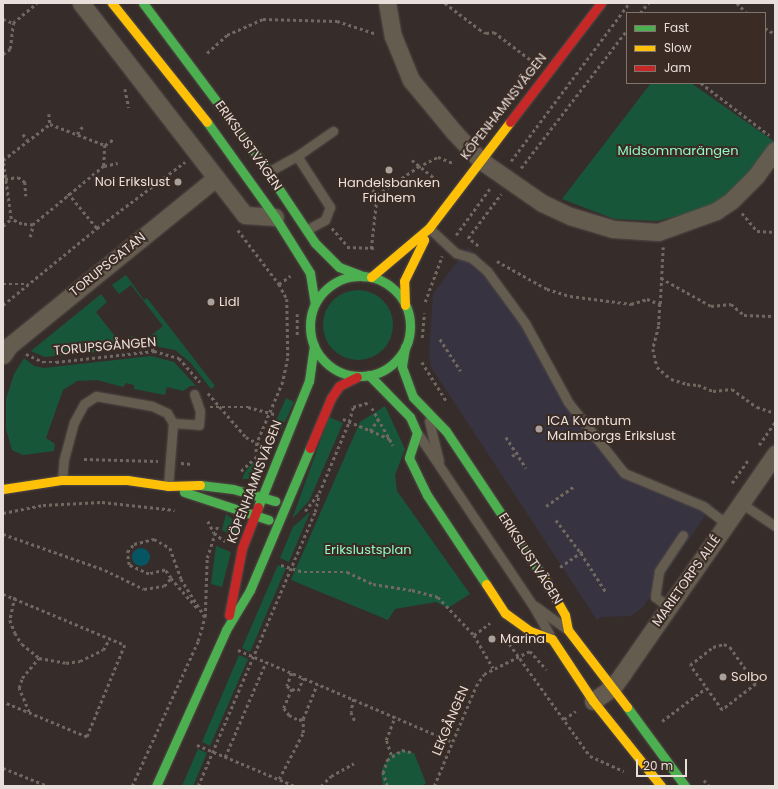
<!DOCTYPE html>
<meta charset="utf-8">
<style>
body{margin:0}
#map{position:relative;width:778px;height:789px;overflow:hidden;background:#362d2a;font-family:Poppins,sans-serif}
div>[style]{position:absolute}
.commercial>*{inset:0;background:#373341}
.green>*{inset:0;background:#18563a}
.round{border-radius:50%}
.water>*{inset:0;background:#055564}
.path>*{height:2.5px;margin-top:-1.25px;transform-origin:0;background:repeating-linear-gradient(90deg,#716860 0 3px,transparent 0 6px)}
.roads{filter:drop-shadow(0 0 1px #524a47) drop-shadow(0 0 1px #524a47)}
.lane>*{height:9px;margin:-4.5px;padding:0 4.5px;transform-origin:4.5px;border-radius:4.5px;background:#645c4e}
.street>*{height:17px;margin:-8.5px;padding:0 8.5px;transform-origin:8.5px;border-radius:8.5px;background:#645c4e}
.fast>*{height:9px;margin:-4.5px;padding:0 4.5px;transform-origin:4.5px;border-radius:4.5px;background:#4caf50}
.fast>.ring{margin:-4.5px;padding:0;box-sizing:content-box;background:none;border:9px solid #4caf50;border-radius:50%}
.slow>*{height:9px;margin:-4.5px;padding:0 4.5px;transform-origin:4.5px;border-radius:4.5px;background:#ffc107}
.jam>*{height:9px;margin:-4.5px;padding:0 4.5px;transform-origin:4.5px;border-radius:4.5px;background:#c62828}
.dots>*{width:11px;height:11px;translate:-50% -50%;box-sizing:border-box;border:2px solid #3b2b25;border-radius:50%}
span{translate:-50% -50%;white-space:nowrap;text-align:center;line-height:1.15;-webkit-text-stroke:4px #3b2b25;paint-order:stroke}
.street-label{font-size:13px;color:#e9dfda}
.park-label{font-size:13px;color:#8ff9c3}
.poi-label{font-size:13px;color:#e9dfda}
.right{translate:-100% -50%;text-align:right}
.left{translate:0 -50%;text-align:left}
.frame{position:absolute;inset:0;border:4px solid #e9dfda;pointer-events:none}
.legend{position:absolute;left:626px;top:12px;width:140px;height:72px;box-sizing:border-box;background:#3b2b25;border:1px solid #81736d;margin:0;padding:5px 7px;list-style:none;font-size:12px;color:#e9dfda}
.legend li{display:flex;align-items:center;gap:8px;height:20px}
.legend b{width:20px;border:1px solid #81736d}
.scale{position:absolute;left:636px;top:759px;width:51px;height:18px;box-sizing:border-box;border:2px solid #e9dfda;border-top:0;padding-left:5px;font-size:12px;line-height:14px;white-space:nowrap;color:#e9dfda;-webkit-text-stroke:3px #3b2b25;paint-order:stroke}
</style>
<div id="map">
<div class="commercial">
<div style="clip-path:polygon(468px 247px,489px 268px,579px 413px,625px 471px,713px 504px,643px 607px,631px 616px,601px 617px,597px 620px,431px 367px,429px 354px,433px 294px)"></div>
</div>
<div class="green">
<div style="clip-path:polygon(651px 83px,691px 83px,775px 142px,751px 175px,712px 207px,658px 221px,614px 219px,562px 199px)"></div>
<div style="clip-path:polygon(126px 275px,144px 300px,147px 298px,215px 386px,211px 389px,190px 362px,175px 350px,154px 346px,148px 338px,163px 326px,131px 285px,119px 294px,112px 285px)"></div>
<div class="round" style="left:323px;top:290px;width:70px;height:70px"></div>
<div style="clip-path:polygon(101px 294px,107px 302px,96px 312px,121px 344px,132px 336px,138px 344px,143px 341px,148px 347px,45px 357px,31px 351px)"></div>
<div style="clip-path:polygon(151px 356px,174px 362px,196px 386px,190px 386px,183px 391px,167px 387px,165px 395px,134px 389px,134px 385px,126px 383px,123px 387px,97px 380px,77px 381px,63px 390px,46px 438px,55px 444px,54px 451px,23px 455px,12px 450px,6px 429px,6px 399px,14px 374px,24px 358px,34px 366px,44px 368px)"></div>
<div style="clip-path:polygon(286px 398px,294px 402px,262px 472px,248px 479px,242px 479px,245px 472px,262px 453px)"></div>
<div style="clip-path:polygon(385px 406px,405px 449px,395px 475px,397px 491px,470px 594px,448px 608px,436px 602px,395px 609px,388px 620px,291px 580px,360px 422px)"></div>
<div style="clip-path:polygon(329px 417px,343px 423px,309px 501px,292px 519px)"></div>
<div style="clip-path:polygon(310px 512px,289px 562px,280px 558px,293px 527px)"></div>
<div style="clip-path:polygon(226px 514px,236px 522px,238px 531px,236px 538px,222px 530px)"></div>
<div style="clip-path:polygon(216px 546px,231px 552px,222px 587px,211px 584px)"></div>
<div style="clip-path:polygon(278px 565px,286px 568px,250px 652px,242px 648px)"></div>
<div style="clip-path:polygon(239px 655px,248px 659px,210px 746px,202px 742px)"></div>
<div style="clip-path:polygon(198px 749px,207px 753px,193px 786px,182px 786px)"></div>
<div style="clip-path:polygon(402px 750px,414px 753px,426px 783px,422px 786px,383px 786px,381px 774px,383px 767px,391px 755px)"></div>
</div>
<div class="water">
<div class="round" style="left:132px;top:548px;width:18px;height:18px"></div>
</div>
<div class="path">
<div style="left:445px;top:3px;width:43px;rotate:37.4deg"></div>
<div style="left:479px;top:29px;width:8px;rotate:30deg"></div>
<div style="left:486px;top:33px;width:8px;rotate:-7deg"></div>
<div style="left:494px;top:32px;width:48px;rotate:37.3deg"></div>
<div style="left:737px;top:3px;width:14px;rotate:45deg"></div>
<div style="left:640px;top:13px;width:13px;rotate:-51deg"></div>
<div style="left:3px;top:19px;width:11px;rotate:22deg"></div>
<div style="left:765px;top:28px;width:12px;rotate:31deg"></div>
<div style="left:207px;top:53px;width:27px;rotate:-42deg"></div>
<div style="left:227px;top:35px;width:39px;rotate:-24deg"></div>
<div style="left:263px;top:19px;width:74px;rotate:1.5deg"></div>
<div style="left:337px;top:21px;width:40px;rotate:18deg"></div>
<div style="left:3px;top:54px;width:9px;rotate:-36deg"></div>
<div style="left:10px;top:49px;width:26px;rotate:-83deg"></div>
<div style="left:13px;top:23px;width:31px;rotate:-40deg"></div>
<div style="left:701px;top:83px;width:86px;rotate:37.4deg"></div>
<div style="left:125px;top:89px;width:19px;rotate:78deg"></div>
<div style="left:49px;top:114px;width:10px;rotate:84deg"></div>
<div style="left:50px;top:124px;width:59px;rotate:20.9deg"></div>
<div style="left:105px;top:145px;width:21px;rotate:93deg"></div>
<div style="left:104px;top:166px;width:92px;rotate:140.3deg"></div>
<div style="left:33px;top:225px;width:11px;rotate:-175deg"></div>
<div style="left:22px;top:224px;width:12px;rotate:-156deg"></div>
<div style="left:11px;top:219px;width:60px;rotate:-97.7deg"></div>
<div style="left:3px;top:160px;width:59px;rotate:-37.5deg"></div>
<div style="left:23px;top:134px;width:7px;rotate:56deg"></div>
<div style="left:77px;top:134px;width:9px;rotate:-54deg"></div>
<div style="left:105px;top:145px;width:11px;rotate:-34deg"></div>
<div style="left:412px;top:160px;width:35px;rotate:39deg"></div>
<div style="left:511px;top:161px;width:197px;rotate:-53.2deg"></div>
<div style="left:104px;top:166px;width:14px;rotate:-12deg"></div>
<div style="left:521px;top:168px;width:174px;rotate:-52.5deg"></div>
<div style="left:5px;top:179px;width:13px;rotate:-9deg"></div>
<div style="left:18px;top:177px;width:9px;rotate:36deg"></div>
<div style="left:25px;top:182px;width:14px;rotate:86deg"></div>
<div style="left:369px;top:185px;width:13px;rotate:51deg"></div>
<div style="left:68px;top:193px;width:45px;rotate:50.4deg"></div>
<div style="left:742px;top:213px;width:23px;rotate:50deg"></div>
<div style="left:757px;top:231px;width:18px;rotate:3deg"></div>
<div style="left:3px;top:226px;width:11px;rotate:-41deg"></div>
<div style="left:332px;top:228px;width:21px;rotate:49deg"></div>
<div style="left:238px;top:230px;width:68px;rotate:52.8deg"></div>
<div style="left:279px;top:284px;width:17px;rotate:62deg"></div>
<div style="left:287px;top:299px;width:59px;rotate:89deg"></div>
<div style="left:288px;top:358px;width:25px;rotate:102deg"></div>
<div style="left:283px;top:382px;width:66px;rotate:113.1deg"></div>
<div style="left:257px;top:443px;width:12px;rotate:95deg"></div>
<div style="left:456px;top:235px;width:59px;rotate:-53.9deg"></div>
<div style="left:30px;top:237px;width:12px;rotate:-76deg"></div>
<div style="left:478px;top:246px;width:13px;rotate:-141deg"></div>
<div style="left:468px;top:238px;width:55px;rotate:-53.1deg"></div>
<div style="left:347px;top:247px;width:27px;rotate:2deg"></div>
<div style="left:371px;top:249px;width:54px;rotate:-83.7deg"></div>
<div style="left:377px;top:195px;width:50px;rotate:-34.3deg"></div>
<div style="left:418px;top:167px;width:22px;rotate:-27deg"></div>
<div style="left:438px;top:157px;width:16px;rotate:22deg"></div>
<div style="left:497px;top:261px;width:57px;rotate:29.2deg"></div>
<div style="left:547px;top:289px;width:24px;rotate:17deg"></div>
<div style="left:570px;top:296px;width:62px;rotate:7.5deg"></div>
<div style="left:631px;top:304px;width:17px;rotate:-17deg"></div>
<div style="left:647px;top:299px;width:14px;rotate:21deg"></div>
<div style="left:660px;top:304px;width:22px;rotate:93deg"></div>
<div style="left:659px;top:326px;width:24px;rotate:105deg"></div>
<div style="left:653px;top:349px;width:18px;rotate:77deg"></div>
<div style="left:657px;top:367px;width:18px;rotate:41deg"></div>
<div style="left:671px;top:379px;width:17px;rotate:17deg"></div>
<div style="left:687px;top:384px;width:11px;rotate:5deg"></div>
<div style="left:698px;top:385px;width:16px;rotate:22deg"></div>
<div style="left:713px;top:391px;width:19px;rotate:-6deg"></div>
<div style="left:732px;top:389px;width:31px;rotate:36deg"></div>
<div style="left:757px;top:407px;width:19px;rotate:18deg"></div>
<div style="left:661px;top:278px;width:57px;rotate:29.2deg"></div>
<div style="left:711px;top:306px;width:20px;rotate:-6deg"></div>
<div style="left:731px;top:304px;width:17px;rotate:40deg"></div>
<div style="left:744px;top:315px;width:31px;rotate:2deg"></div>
<div style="left:3px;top:284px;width:25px"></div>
<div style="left:279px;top:284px;width:14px;rotate:-36deg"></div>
<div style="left:425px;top:302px;width:49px;rotate:-69.7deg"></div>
<div style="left:660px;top:304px;width:57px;rotate:-87deg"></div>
<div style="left:3px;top:305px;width:122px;rotate:-39.3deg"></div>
<div style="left:97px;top:228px;width:110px;rotate:-36.9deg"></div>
<div style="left:297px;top:335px;width:21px;rotate:-90deg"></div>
<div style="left:422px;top:338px;width:25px;rotate:-85deg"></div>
<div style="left:145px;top:339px;width:15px;rotate:53deg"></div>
<div style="left:440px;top:339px;width:38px;rotate:57deg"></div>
<div style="left:26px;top:354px;width:19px;rotate:25deg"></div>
<div style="left:43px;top:362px;width:13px"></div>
<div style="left:56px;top:362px;width:99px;rotate:-6.4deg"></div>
<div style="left:154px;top:351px;width:26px;rotate:16deg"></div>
<div style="left:179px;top:358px;width:32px;rotate:49deg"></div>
<div style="left:422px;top:362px;width:47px;rotate:58deg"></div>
<div style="left:208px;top:393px;width:58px;rotate:49.2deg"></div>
<div style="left:246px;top:437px;width:18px;rotate:29deg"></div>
<div style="left:210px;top:407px;width:38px"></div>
<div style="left:248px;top:407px;width:28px;rotate:15deg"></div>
<div style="left:372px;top:408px;width:43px;rotate:60.4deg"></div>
<div style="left:343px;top:419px;width:51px;rotate:23.1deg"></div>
<div style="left:370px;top:431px;width:16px;rotate:-55deg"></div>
<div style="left:506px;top:437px;width:37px;rotate:57deg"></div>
<div style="left:759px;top:445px;width:28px;rotate:-55deg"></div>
<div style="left:512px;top:456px;width:7px;rotate:-34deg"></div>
<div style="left:84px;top:459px;width:74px;rotate:1.5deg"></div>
<div style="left:181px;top:463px;width:11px;rotate:5deg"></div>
<div style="left:241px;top:471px;width:22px;rotate:-43deg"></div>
<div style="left:732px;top:483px;width:28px;rotate:-55deg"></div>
<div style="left:546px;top:506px;width:33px;rotate:-35deg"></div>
<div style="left:305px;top:511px;width:23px;rotate:-52deg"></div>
<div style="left:319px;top:493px;width:77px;rotate:-67.1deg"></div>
<div style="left:349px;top:422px;width:16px;rotate:-75deg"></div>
<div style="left:353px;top:407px;width:18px;rotate:-16deg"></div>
<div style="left:3px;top:513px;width:41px;rotate:-11.3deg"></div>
<div style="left:43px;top:505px;width:59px;rotate:-2.9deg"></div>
<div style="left:102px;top:502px;width:73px;rotate:6.3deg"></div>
<div style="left:556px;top:520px;width:41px;rotate:52.9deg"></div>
<div style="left:581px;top:553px;width:46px;rotate:57.3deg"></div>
<div style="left:208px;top:521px;width:13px;rotate:63deg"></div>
<div style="left:214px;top:533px;width:14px;rotate:36deg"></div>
<div style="left:3px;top:534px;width:108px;rotate:19.4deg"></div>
<div style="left:105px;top:570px;width:43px;rotate:26deg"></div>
<div style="left:144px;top:589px;width:20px;rotate:-9deg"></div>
<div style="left:164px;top:586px;width:11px;rotate:-49deg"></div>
<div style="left:171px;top:578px;width:10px;rotate:-127deg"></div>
<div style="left:165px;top:570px;width:16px;rotate:166deg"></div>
<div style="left:149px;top:574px;width:22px;rotate:-156deg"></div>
<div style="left:129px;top:565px;width:13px;rotate:-99deg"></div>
<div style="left:127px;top:552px;width:11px;rotate:-49deg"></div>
<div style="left:134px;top:544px;width:21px;rotate:-14deg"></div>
<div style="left:154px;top:539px;width:18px;rotate:29deg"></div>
<div style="left:170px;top:548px;width:33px;rotate:70deg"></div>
<div style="left:181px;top:579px;width:45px;rotate:57.7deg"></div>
<div style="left:281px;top:565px;width:24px;rotate:17deg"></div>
<div style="left:304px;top:572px;width:43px"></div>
<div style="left:347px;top:572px;width:29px;rotate:25deg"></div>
<div style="left:373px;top:584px;width:39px;rotate:9deg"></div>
<div style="left:412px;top:590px;width:27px;rotate:15deg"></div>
<div style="left:438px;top:597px;width:52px;rotate:46.5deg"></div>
<div style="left:474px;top:635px;width:38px;rotate:60deg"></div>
<div style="left:560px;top:567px;width:28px;rotate:-35deg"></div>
<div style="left:171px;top:578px;width:40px;rotate:49deg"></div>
<div style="left:3px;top:594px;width:132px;rotate:22.7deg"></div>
<div style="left:125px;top:645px;width:100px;rotate:112.4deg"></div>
<div style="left:87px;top:737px;width:91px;rotate:-157.4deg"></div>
<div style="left:15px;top:597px;width:24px;rotate:102deg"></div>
<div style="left:10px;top:620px;width:14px;rotate:69deg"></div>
<div style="left:15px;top:633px;width:13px;rotate:58deg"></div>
<div style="left:22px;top:644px;width:22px;rotate:39deg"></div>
<div style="left:39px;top:658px;width:27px;rotate:10deg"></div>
<div style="left:66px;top:663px;width:14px;rotate:-8deg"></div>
<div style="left:80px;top:661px;width:25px;rotate:-26deg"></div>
<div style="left:103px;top:650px;width:14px;rotate:-60deg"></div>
<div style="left:474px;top:635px;width:20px;rotate:-37deg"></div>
<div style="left:506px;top:639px;width:144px;rotate:54.3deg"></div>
<div style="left:590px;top:756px;width:37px;rotate:24deg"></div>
<div style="left:724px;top:644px;width:7px;rotate:27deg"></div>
<div style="left:730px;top:647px;width:45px;rotate:54.9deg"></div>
<div style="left:756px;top:684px;width:43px;rotate:142.6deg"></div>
<div style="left:722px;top:710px;width:55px;rotate:-125.4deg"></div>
<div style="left:690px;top:665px;width:29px;rotate:-38deg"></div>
<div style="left:713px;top:647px;width:11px;rotate:-15deg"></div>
<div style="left:238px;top:650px;width:234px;rotate:23.2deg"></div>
<div style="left:292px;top:673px;width:14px;rotate:111deg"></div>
<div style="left:287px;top:686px;width:6px;rotate:31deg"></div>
<div style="left:292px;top:689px;width:6px;rotate:18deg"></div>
<div style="left:298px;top:691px;width:14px;rotate:-69deg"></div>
<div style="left:292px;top:689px;width:21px;rotate:113deg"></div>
<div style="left:284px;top:708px;width:9px;rotate:54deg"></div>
<div style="left:289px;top:715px;width:11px;rotate:27deg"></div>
<div style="left:299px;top:720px;width:4px;rotate:-14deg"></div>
<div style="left:303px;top:719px;width:38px;rotate:-68deg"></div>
<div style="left:354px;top:699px;width:13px;rotate:103deg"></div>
<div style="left:351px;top:712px;width:10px;rotate:66deg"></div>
<div style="left:29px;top:712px;width:26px;rotate:-113deg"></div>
<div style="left:19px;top:688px;width:10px;rotate:-73deg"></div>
<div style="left:22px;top:678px;width:26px;rotate:-50deg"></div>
<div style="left:564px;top:719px;width:14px;rotate:-34deg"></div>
<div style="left:662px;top:721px;width:55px;rotate:-36.9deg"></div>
<div style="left:197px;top:745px;width:106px;rotate:22.7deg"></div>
<div style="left:391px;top:755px;width:16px;rotate:-108deg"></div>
<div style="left:386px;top:740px;width:25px;rotate:-69deg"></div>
<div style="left:225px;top:757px;width:103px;rotate:-66.7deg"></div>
<div style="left:3px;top:768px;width:48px;rotate:21.8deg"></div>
<div style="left:279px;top:779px;width:52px;rotate:-62.4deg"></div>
<div style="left:303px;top:733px;width:14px;rotate:-90deg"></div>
<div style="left:704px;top:780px;width:8px;rotate:50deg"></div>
<div style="left:132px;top:786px;width:159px;rotate:-65.5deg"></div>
<div style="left:198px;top:641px;width:25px;rotate:-74deg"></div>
<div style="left:205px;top:617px;width:59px;rotate:-88.1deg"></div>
<div style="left:207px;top:558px;width:36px;rotate:-72deg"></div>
<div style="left:198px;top:786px;width:298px;rotate:-66.9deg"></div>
<div style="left:315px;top:512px;width:17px;rotate:-77deg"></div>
<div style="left:321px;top:786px;width:14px;rotate:-45deg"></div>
<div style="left:331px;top:776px;width:26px;rotate:-29deg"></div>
<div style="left:387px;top:786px;width:14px;rotate:-107deg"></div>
<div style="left:383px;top:773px;width:14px;rotate:-73deg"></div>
<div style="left:387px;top:760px;width:18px;rotate:-34deg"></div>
<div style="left:402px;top:750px;width:12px;rotate:14deg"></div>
<div style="left:394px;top:786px;width:6px"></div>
<div style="left:434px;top:786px;width:108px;rotate:-67.2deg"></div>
<div style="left:476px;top:686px;width:14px;rotate:-56deg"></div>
<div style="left:484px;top:674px;width:51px;rotate:-26.6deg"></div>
<div style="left:530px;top:651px;width:25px;rotate:48deg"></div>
</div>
<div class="roads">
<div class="lane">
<div style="left:297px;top:156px;width:44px;rotate:-34.8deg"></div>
<div style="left:268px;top:172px;width:33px;rotate:-29deg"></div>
<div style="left:297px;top:156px;width:61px;rotate:57.1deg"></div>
<div style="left:330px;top:207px;width:14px;rotate:111deg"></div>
<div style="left:325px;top:220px;width:21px;rotate:152deg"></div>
<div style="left:429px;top:228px;width:37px;rotate:43deg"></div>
<div style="left:456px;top:253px;width:17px;rotate:17deg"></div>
<div style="left:472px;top:258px;width:20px;rotate:41deg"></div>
<div style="left:487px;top:271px;width:64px;rotate:53.8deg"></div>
<div style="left:525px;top:323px;width:90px;rotate:61.4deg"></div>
<div style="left:568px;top:402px;width:90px;rotate:51.7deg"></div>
<div style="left:624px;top:473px;width:86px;rotate:22.7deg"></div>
<div style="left:703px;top:506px;width:30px;rotate:37deg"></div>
<div style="left:429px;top:421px;width:41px;rotate:76deg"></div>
<div style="left:173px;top:423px;width:26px;rotate:4deg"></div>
<div style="left:199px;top:425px;width:14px;rotate:-86deg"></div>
<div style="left:200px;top:411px;width:18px;rotate:-109deg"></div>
<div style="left:418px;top:434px;width:205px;rotate:56.2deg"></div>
<div style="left:532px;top:604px;width:34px;rotate:60deg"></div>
<div style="left:62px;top:480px;width:21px;rotate:-85deg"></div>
<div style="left:64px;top:459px;width:38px;rotate:-75deg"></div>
<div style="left:74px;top:422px;width:21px;rotate:-61deg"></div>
<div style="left:84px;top:404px;width:14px;rotate:-34deg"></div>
<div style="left:96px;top:396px;width:57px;rotate:10.1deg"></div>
<div style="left:152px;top:406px;width:17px;rotate:25deg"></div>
<div style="left:167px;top:413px;width:12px;rotate:59deg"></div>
<div style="left:173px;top:423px;width:63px;rotate:94.5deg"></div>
<div style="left:741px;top:503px;width:41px;rotate:34.1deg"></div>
<div style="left:535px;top:606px;width:37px;rotate:36deg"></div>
<div style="left:669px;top:607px;width:17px;rotate:-144deg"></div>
<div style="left:655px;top:597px;width:26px;rotate:-81deg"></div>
<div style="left:659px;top:571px;width:43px;rotate:-56.3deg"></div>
</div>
<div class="street">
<div style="left:81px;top:3px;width:268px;rotate:52.3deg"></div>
<div style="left:245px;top:215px;width:30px;rotate:4deg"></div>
<div style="left:387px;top:3px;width:34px;rotate:80deg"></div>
<div style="left:393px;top:36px;width:48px;rotate:67.8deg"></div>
<div style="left:411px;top:80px;width:67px;rotate:50.4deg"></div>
<div style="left:454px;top:132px;width:38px;rotate:47deg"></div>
<div style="left:480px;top:160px;width:75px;rotate:34.7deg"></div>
<div style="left:542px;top:203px;width:31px;rotate:25deg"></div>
<div style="left:570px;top:216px;width:45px;rotate:16.8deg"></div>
<div style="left:613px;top:229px;width:45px;rotate:3.8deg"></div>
<div style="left:658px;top:232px;width:62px;rotate:-19.9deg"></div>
<div style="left:716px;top:211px;width:18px;rotate:-34deg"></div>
<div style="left:731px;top:201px;width:35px;rotate:-45deg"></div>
<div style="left:756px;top:176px;width:32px;rotate:-54deg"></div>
<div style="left:3px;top:355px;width:11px;rotate:-56deg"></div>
<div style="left:9px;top:346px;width:267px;rotate:-39.1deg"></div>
<div style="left:593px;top:701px;width:24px;rotate:-35deg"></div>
<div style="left:613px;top:687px;width:17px;rotate:-54deg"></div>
<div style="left:623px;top:673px;width:267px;rotate:-55.2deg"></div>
</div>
<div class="fast">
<div style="left:143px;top:3px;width:184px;rotate:53.2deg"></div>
<div style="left:253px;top:150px;width:112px;rotate:56.3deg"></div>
<div style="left:315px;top:243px;width:34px;rotate:45deg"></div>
<div style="left:339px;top:267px;width:26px;rotate:21deg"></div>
<div style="left:207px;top:122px;width:117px;rotate:54.4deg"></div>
<div style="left:275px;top:217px;width:66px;rotate:58deg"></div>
<div style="left:310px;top:273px;width:31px;rotate:81deg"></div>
<div class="ring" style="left:310px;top:276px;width:91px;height:91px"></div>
<div style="left:405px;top:347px;width:20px;rotate:99deg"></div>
<div style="left:402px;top:367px;width:32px;rotate:70deg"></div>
<div style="left:413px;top:397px;width:47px;rotate:45.9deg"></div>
<div style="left:446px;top:431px;width:179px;rotate:56.4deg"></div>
<div style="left:369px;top:375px;width:59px;rotate:45.7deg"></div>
<div style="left:410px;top:417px;width:17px;rotate:66deg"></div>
<div style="left:417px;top:433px;width:26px;rotate:108deg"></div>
<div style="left:409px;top:458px;width:41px;rotate:64.1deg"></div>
<div style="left:427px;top:495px;width:107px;rotate:56.5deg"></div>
<div style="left:200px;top:485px;width:33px;rotate:7deg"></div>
<div style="left:233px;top:489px;width:44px;rotate:15.9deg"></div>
<div style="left:184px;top:492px;width:89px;rotate:18.2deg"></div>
<div style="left:258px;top:507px;width:136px;rotate:-68deg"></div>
<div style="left:309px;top:381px;width:36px;rotate:-82deg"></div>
<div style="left:627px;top:707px;width:98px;rotate:53.7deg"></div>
<div style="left:156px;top:786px;width:171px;rotate:-65.8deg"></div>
<div style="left:226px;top:630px;width:47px;rotate:-59deg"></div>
<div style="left:250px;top:590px;width:154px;rotate:-67.1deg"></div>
</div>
<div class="slow">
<div style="left:112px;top:3px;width:152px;rotate:51.4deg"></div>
<div style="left:371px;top:277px;width:76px;rotate:-40.2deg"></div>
<div style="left:429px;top:228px;width:133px;rotate:-52.6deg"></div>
<div style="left:405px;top:305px;width:24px;rotate:-92deg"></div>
<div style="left:404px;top:281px;width:46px;rotate:-64deg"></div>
<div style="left:3px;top:489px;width:60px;rotate:-8.7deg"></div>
<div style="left:62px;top:480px;width:65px"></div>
<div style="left:127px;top:480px;width:41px;rotate:8.3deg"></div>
<div style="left:168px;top:486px;width:32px;rotate:-2deg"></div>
<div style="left:545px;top:580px;width:40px;rotate:60.3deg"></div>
<div style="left:565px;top:615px;width:15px;rotate:79deg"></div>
<div style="left:568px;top:630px;width:97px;rotate:52.5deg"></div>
<div style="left:486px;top:584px;width:35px;rotate:57deg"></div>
<div style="left:505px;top:613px;width:31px;rotate:36deg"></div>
<div style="left:530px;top:631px;width:23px;rotate:20deg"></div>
<div style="left:552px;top:639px;width:74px;rotate:56.5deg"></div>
<div style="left:593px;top:701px;width:109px;rotate:51.3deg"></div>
</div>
<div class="jam">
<div style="left:510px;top:122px;width:150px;rotate:-52.6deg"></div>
<div style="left:310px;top:448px;width:54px;rotate:-67.2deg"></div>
<div style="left:331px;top:398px;width:14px;rotate:-56deg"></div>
<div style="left:339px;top:386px;width:20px;rotate:-27deg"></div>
<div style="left:229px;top:615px;width:68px;rotate:-79deg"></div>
<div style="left:242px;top:548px;width:44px;rotate:-68.7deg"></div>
</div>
</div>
<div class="dots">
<div style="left:389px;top:170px;background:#aaa19c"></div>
<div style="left:178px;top:182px;background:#aaa19c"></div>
<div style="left:211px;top:302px;background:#aaa19c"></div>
<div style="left:539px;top:429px;background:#aaa19c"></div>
<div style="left:492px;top:639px;background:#aaa19c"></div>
<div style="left:723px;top:677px;background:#aaa19c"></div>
</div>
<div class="street-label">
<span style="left:504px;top:107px;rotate:-52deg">KÖPENHAMNSVÄGEN</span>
<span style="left:248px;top:146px;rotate:55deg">ERIKSLUSTVÄGEN</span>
<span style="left:108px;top:265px;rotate:-39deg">TORUPSGATAN</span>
<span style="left:105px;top:347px;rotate:-5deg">TORUPSGÅNGEN</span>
<span style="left:255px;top:482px;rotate:-69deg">KÖPENHAMNSVÄGEN</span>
<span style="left:530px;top:559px;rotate:57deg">ERIKSLUSTVÄGEN</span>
<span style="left:687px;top:581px;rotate:-55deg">MARIETORPS ALLÉ</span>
<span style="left:451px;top:721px;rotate:-67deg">LEKGÅNGEN</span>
</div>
<div class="park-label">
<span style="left:678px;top:151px">Midsommarängen</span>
<span style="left:368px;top:550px">Erikslustsplan</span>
</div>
<div class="poi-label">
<span class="right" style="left:170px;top:182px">Noi Erikslust</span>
<span style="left:389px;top:191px">Handelsbanken<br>Fridhem</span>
<span class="left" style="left:219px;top:302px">Lidl</span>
<span class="left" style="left:547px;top:429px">ICA Kvantum<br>Malmborgs Erikslust</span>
<span class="left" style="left:500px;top:639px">Marina</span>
<span class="left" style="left:731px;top:677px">Solbo</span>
</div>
<div class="frame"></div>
<ul class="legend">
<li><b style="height:5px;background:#4caf50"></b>Fast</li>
<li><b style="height:5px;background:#ffc107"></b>Slow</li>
<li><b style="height:5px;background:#c62828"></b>Jam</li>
</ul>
<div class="scale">20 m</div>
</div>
